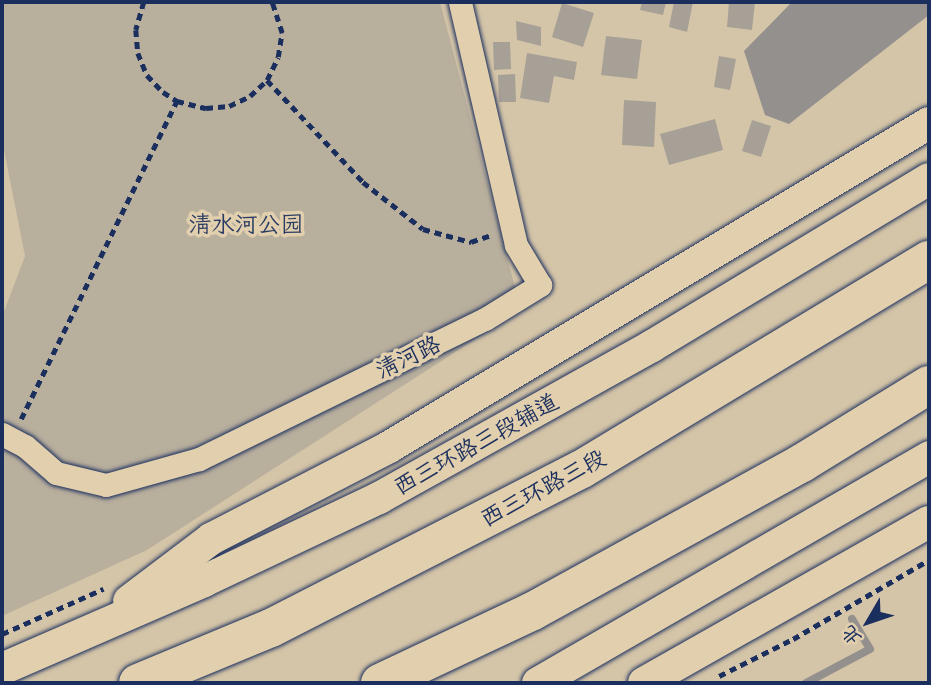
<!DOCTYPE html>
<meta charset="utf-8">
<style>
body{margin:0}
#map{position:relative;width:931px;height:685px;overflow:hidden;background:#d5c5a8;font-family:Itim,"LXGW WenKai TC",sans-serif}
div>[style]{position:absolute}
.green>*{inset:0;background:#b9af9d}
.water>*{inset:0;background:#93908e}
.stream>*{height:8px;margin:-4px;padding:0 4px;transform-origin:4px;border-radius:4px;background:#93908e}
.building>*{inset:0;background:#a6a096}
.path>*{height:4.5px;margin-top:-2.25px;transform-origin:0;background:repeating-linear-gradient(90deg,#1b2f5e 0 7px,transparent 0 12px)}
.roads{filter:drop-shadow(0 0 2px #1b2f5e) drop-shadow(0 0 2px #1b2f5e)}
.minor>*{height:23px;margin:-11.5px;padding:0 11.5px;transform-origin:11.5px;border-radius:11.5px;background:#e1cfad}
.secondary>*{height:32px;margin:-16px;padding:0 16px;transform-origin:16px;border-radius:16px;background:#e1cfad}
.trunk>*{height:38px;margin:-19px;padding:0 19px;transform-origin:19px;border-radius:19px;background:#e1cfad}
span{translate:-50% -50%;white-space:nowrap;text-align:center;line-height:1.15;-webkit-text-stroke:7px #e1cfad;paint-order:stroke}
.park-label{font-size:23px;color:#2b3c64}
.street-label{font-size:23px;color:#1b2f5e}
.frame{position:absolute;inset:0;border:4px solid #1b2f5e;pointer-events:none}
.north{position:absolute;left:833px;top:587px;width:70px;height:70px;-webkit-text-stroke:5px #e1cfad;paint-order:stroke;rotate:231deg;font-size:19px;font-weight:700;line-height:28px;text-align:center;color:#1b2f5e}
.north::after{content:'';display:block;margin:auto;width:24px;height:32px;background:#1b2f5e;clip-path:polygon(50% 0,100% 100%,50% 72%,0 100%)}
</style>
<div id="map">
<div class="green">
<div style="clip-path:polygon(2px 2px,440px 2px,521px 310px,147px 550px,2px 616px,2px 317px,25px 256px,2px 140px)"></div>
</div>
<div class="water">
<div style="clip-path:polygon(792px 2px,929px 2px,929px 15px,789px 124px,765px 115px,744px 51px)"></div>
</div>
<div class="stream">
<div style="left:806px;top:683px;width:72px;rotate:-28deg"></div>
<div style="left:870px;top:649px;width:35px;rotate:-121deg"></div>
</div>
<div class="building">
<div style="clip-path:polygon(642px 2px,666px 2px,663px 15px,640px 10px)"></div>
<div style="clip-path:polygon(674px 2px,693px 2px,687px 32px,669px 27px)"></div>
<div style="clip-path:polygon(729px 2px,755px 2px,752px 30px,727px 27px)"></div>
<div style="clip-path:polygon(562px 3px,594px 13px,583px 47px,552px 37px)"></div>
<div style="clip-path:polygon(516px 21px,541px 27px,541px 46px,517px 40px)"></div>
<div style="clip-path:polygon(606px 36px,642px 40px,637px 79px,601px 75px)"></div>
<div style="clip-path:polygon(493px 42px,510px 42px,511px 69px,494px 70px)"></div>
<div style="clip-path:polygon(527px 53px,577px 62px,574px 80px,554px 76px,549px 103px,520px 98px)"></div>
<div style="clip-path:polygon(719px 56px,736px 59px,730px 90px,714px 87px)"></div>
<div style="clip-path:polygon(515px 74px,516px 102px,499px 102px,498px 75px)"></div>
<div style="clip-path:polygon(624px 100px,656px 102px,654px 147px,622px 145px)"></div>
<div style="clip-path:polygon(715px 119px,723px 150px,669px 165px,660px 134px)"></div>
<div style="clip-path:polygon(752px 120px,771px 126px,761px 157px,742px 151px)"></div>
</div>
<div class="path">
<div style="left:144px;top:2px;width:29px;rotate:106deg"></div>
<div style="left:136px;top:30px;width:23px;rotate:85deg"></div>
<div style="left:138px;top:53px;width:24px;rotate:68deg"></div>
<div style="left:147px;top:75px;width:23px;rotate:47deg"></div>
<div style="left:163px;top:92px;width:17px;rotate:33deg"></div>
<div style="left:177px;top:101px;width:30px;rotate:14deg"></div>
<div style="left:206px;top:108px;width:23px;rotate:-5deg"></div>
<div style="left:229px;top:106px;width:23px;rotate:-25deg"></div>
<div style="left:250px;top:96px;width:23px;rotate:-43deg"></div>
<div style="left:267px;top:80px;width:25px;rotate:-64deg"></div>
<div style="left:278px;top:57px;width:24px;rotate:-81deg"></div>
<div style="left:282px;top:33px;width:33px;rotate:-108deg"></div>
<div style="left:267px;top:80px;width:140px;rotate:46.7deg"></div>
<div style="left:363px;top:182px;width:76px;rotate:38.1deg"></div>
<div style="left:423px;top:229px;width:50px;rotate:15.2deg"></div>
<div style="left:471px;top:242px;width:21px;rotate:-19deg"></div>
<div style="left:21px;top:419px;width:354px;rotate:-63.9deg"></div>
<div style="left:2px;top:634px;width:111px;rotate:-24deg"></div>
<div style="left:719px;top:676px;width:83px;rotate:-26.6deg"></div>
<div style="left:793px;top:639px;width:157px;rotate:-30.2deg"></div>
</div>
<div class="roads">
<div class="minor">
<div style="left:2px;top:434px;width:26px;rotate:28deg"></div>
<div style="left:25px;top:446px;width:41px;rotate:41.1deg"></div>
<div style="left:56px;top:473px;width:51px;rotate:13.5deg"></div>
<div style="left:106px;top:485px;width:97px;rotate:-15.6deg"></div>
<div style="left:199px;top:459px;width:318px;rotate:-26.1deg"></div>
<div style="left:485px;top:319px;width:65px;rotate:-31.7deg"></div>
<div style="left:540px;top:285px;width:47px;rotate:-121deg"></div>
<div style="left:516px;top:245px;width:249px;rotate:-103deg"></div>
</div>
<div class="secondary">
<div style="left:129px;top:601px;width:103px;rotate:-37.1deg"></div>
<div style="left:211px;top:539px;width:200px;rotate:-27.3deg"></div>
<div style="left:389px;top:447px;width:630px;rotate:-30.96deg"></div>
<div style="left:2px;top:669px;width:220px;rotate:-23.5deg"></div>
<div style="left:204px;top:581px;width:194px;rotate:-25.4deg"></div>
<div style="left:379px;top:498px;width:312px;rotate:-29.1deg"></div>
<div style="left:652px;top:346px;width:323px;rotate:-31.1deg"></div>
<div style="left:538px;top:683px;width:452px;rotate:-30deg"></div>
<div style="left:644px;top:683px;width:327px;rotate:-29.5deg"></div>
</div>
<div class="trunk">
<div style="left:138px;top:683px;width:144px;rotate:-22.5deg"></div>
<div style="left:271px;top:628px;width:349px;rotate:-27.1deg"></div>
<div style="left:582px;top:469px;width:405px;rotate:-31.1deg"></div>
<div style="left:380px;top:683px;width:169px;rotate:-25.2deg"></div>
<div style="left:533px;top:611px;width:307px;rotate:-28.8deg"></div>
<div style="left:802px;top:463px;width:149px;rotate:-31.6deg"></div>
</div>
</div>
<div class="park-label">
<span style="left:246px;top:224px">清水河公园</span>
</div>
<div class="street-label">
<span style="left:408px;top:357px;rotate:-26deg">清河路</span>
<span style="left:476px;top:444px;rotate:-29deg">西三环路三段辅道</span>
<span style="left:543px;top:488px;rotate:-28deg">西三环路三段</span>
</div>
<div class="frame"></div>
<div class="north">北</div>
</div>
